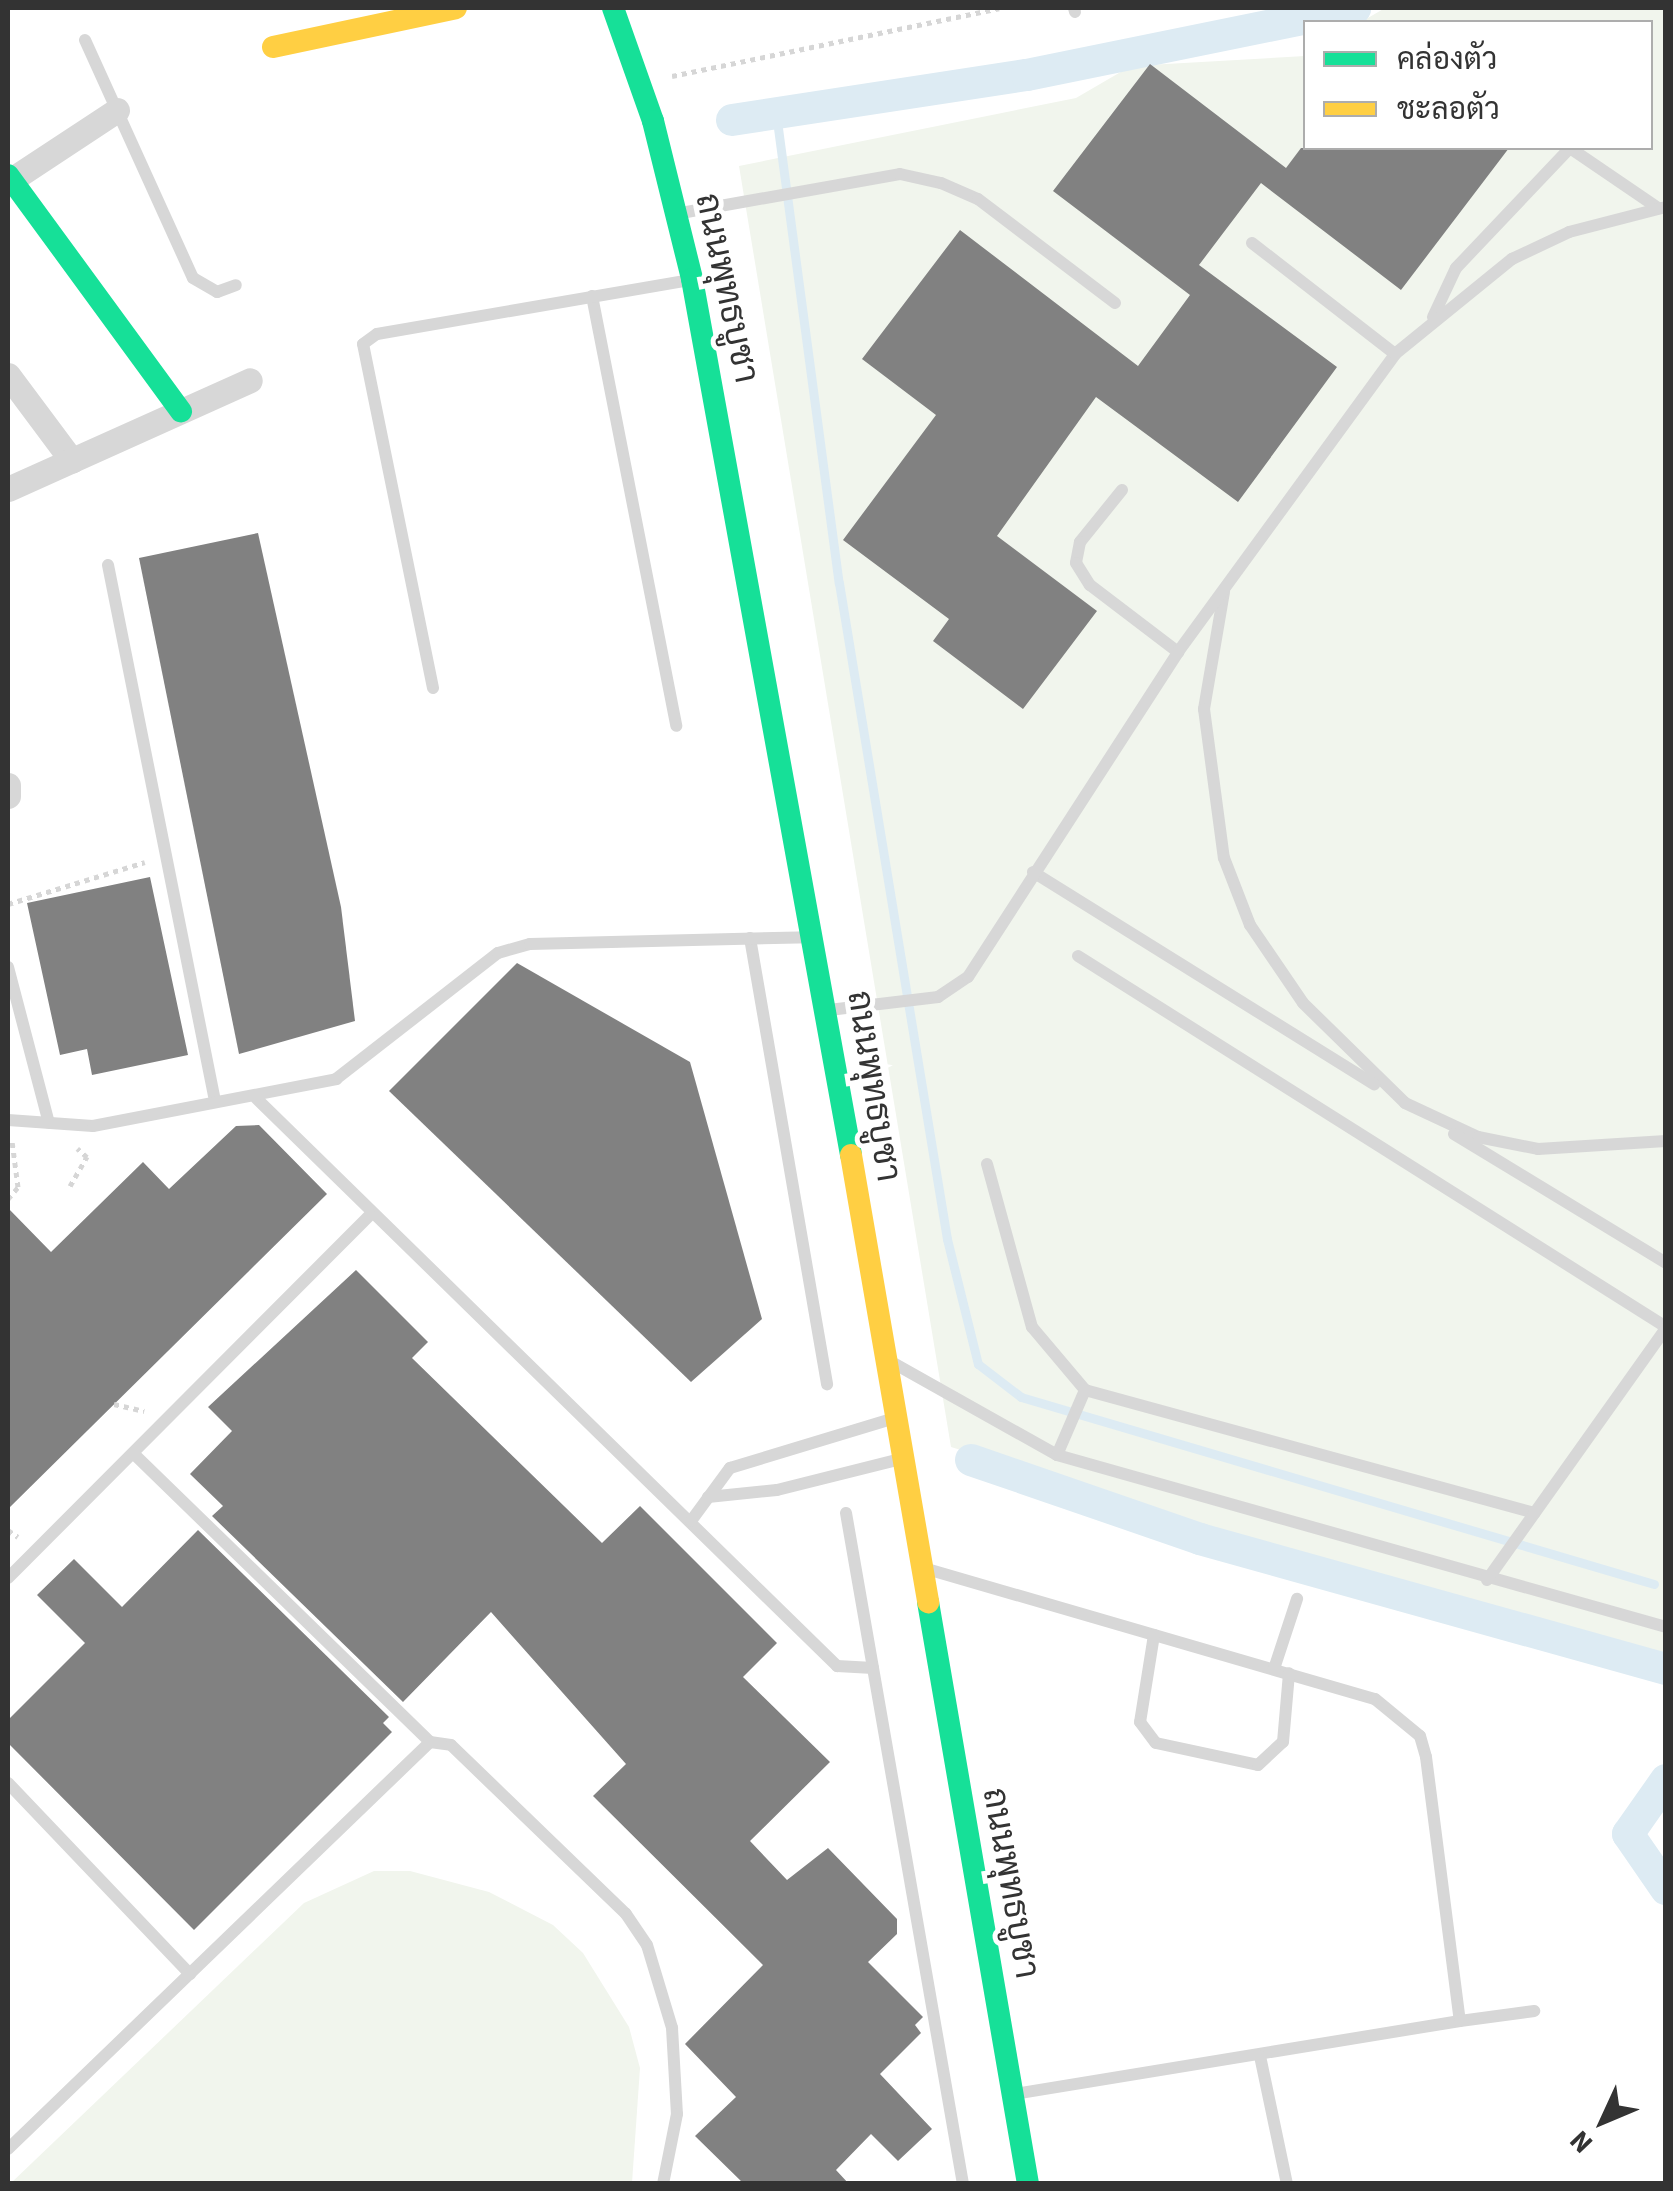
<!DOCTYPE html>
<meta charset="utf-8">
<style>
body{margin:0}
#map{position:relative;width:1673px;height:2191px;overflow:hidden;background:#fff;font-family:"Source Sans 3",Sarabun,sans-serif}
div>[style]{position:absolute}
.green>*{inset:0;background:#f1f5ed}
.stream>*{height:9px;margin:-4.5px;padding:0 4.5px;transform-origin:4.5px;border-radius:4.5px;background:#ddebf3}
.canal>*{height:32px;margin:-16px;padding:0 16px;transform-origin:16px;border-radius:16px;background:#ddebf3}
.building>*{inset:0;background:#818181}
.path>*{height:5px;margin-top:-2.5px;transform-origin:0;background:repeating-linear-gradient(90deg,#d6d6d6 0 5px,transparent 0 10px)}
.lane>*{height:12px;margin:-6px;padding:0 6px;transform-origin:6px;border-radius:6px;background:#d7d7d7}
.street>*{height:25px;margin:-12.5px;padding:0 12.5px;transform-origin:12.5px;border-radius:12.5px;background:#d7d7d7}
.fast>*{height:22px;margin:-11px;padding:0 11px;transform-origin:11px;border-radius:11px;background:#16e098}
.slow>*{height:22px;margin:-11px;padding:0 11px;transform-origin:11px;border-radius:11px;background:#ffcf43}
span{translate:-50% -50%;white-space:nowrap;text-align:center;line-height:1.15;-webkit-text-stroke:10px #fff;paint-order:stroke}
.street-label{font-size:35px;color:#333}
.frame{position:absolute;inset:0;border:10px solid #333;pointer-events:none}
.legend{position:absolute;left:1303px;top:20px;width:350px;height:130px;box-sizing:border-box;background:#fff;border:2px solid #adadad;margin:0;padding:12px 18px;list-style:none;font-size:30px;color:#333}
.legend li{display:flex;align-items:center;gap:20px;height:50px}
.legend b{width:50px;border:2px solid #adadad}
.north{position:absolute;left:1553px;top:2071px;width:100px;height:100px;-webkit-text-stroke:8px #fff;paint-order:stroke;rotate:226deg;font-size:28px;font-weight:700;line-height:40px;text-align:center;color:#333}
.north::after{content:'';display:block;margin:auto;width:35px;height:45px;background:#333;clip-path:polygon(50% 0,100% 100%,50% 72%,0 100%)}
</style>
<div id="map">
<div class="green">
<div style="clip-path:polygon(1385px 8px,1665px 8px,1665px 1665px,951px 1447px,739px 166px,1076px 98px,1131px 66px,1305px 56px,1306px 148px,1650px 148px,1650px 22px,1361px 22px)"></div>
<div style="clip-path:polygon(374px 1871px,410px 1871px,489px 1892px,553px 1925px,583px 1953px,629px 2027px,640px 2068px,632px 2183px,11px 2183px,304px 1903px)"></div>
</div>
<div class="stream">
<div style="left:776px;top:113px;width:474px;rotate:82.4deg"></div>
<div style="left:839px;top:583px;width:665px;rotate:80.65deg"></div>
<div style="left:947px;top:1239px;width:129px;rotate:76.1deg"></div>
<div style="left:978px;top:1364px;width:54px;rotate:37.5deg"></div>
<div style="left:1021px;top:1397px;width:660px;rotate:16.46deg"></div>
</div>
<div class="canal">
<div style="left:732px;top:120px;width:298px;rotate:-8.7deg"></div>
<div style="left:1027px;top:75px;width:335px;rotate:-11.5deg"></div>
<div style="left:971px;top:1460px;width:242px;rotate:19deg"></div>
<div style="left:1200px;top:1539px;width:484px;rotate:15.6deg"></div>
<div style="left:1666px;top:1780px;width:66px;rotate:125.1deg"></div>
<div style="left:1628px;top:1834px;width:67px;rotate:55.4deg"></div>
</div>
<div class="building">
<div style="clip-path:polygon(1150px 64px,1286px 168px,1301px 148px,1509px 148px,1401px 290px,1261px 183px,1199px 265px,1337px 367px,1238px 502px,1096px 397px,997px 536px,1097px 611px,1023px 709px,933px 641px,949px 619px,843px 540px,936px 415px,862px 359px,960px 230px,1138px 366px,1190px 295px,1053px 191px)"></div>
<div style="clip-path:polygon(258px 533px,341px 907px,355px 1021px,239px 1054px,139px 558px)"></div>
<div style="clip-path:polygon(150px 877px,188px 1055px,92px 1075px,87px 1049px,60px 1055px,27px 903px)"></div>
<div style="clip-path:polygon(517px 963px,690px 1062px,762px 1319px,691px 1382px,389px 1091px)"></div>
<div style="clip-path:polygon(259px 1125px,327px 1194px,8px 1509px,8px 1208px,51px 1252px,143px 1162px,169px 1189px,236px 1126px)"></div>
<div style="clip-path:polygon(356px 1270px,428px 1342px,412px 1358px,602px 1543px,640px 1506px,777px 1643px,743px 1677px,830px 1762px,750px 1841px,787px 1880px,828px 1848px,897px 1919px,897px 1934px,868px 1962px,923px 2017px,915px 2025px,921px 2033px,880px 2074px,932px 2129px,898px 2161px,871px 2134px,836px 2170px,849px 2184px,744px 2184px,695px 2136px,736px 2097px,685px 2044px,763px 1965px,593px 1796px,626px 1764px,491px 1612px,403px 1702px,212px 1516px,223px 1506px,190px 1474px,232px 1431px,208px 1407px)"></div>
<div style="clip-path:polygon(198px 1530px,389px 1717px,383px 1723px,392px 1732px,194px 1930px,8px 1743px,8px 1720px,85px 1643px,37px 1595px,74px 1559px,122px 1607px)"></div>
</div>
<div class="path">
<div style="left:672px;top:76px;width:334px;rotate:-11.7deg"></div>
<div style="left:8px;top:904px;width:143px;rotate:-17deg"></div>
<div style="left:70px;top:1186px;width:34px;rotate:-60deg"></div>
<div style="left:87px;top:1157px;width:13px;rotate:-138deg"></div>
<div style="left:8px;top:1199px;width:16px;rotate:-50deg"></div>
<div style="left:18px;top:1187px;width:46px;rotate:-97.4deg"></div>
<div style="left:114px;top:1404px;width:31px;rotate:13deg"></div>
<div style="left:8px;top:1530px;width:12px;rotate:35deg"></div>
</div>
<div class="lane">
<div style="left:1074px;top:8px;width:4px;rotate:76deg"></div>
<div style="left:85px;top:40px;width:261px;rotate:65.6deg"></div>
<div style="left:193px;top:278px;width:28px;rotate:30deg"></div>
<div style="left:217px;top:292px;width:20px;rotate:-20deg"></div>
<div style="left:681px;top:213px;width:222px;rotate:-10.1deg"></div>
<div style="left:900px;top:174px;width:42px;rotate:12.4deg"></div>
<div style="left:941px;top:183px;width:40px;rotate:23.4deg"></div>
<div style="left:978px;top:199px;width:172px;rotate:37.2deg"></div>
<div style="left:1252px;top:243px;width:181px;rotate:37.8deg"></div>
<div style="left:592px;top:296px;width:438px;rotate:78.9deg"></div>
<div style="left:1433px;top:317px;width:54px;rotate:-64.9deg"></div>
<div style="left:1456px;top:268px;width:166px;rotate:-46.5deg"></div>
<div style="left:1570px;top:148px;width:107px;rotate:34.3deg"></div>
<div style="left:1122px;top:490px;width:67px;rotate:128.9deg"></div>
<div style="left:1080px;top:542px;width:21px;rotate:101deg"></div>
<div style="left:1076px;top:563px;width:26px;rotate:58deg"></div>
<div style="left:1090px;top:585px;width:111px;rotate:37.3deg"></div>
<div style="left:108px;top:565px;width:547px;rotate:78.71deg"></div>
<div style="left:1224px;top:592px;width:119px;rotate:99.7deg"></div>
<div style="left:1204px;top:709px;width:150px;rotate:82.4deg"></div>
<div style="left:1224px;top:858px;width:72px;rotate:68.8deg"></div>
<div style="left:1250px;top:925px;width:94px;rotate:55.8deg"></div>
<div style="left:1303px;top:1003px;width:143px;rotate:44.4deg"></div>
<div style="left:1405px;top:1103px;width:81px;rotate:25deg"></div>
<div style="left:1478px;top:1137px;width:61px;rotate:11.3deg"></div>
<div style="left:1538px;top:1149px;width:128px;rotate:-3.6deg"></div>
<div style="left:433px;top:688px;width:351px;rotate:-101.5deg"></div>
<div style="left:363px;top:344px;width:17px;rotate:-36deg"></div>
<div style="left:377px;top:334px;width:317px;rotate:-9.8deg"></div>
<div style="left:1033px;top:872px;width:402px;rotate:31.9deg"></div>
<div style="left:750px;top:938px;width:453px;rotate:80.2deg"></div>
<div style="left:1078px;top:956px;width:695px;rotate:32.25deg"></div>
<div style="left:8px;top:967px;width:161px;rotate:75.3deg"></div>
<div style="left:829px;top:1010px;width:110px;rotate:-6.8deg"></div>
<div style="left:938px;top:997px;width:36px;rotate:-34deg"></div>
<div style="left:968px;top:977px;width:387px;rotate:-57.1deg"></div>
<div style="left:1178px;top:652px;width:369px;rotate:-53.9deg"></div>
<div style="left:1395px;top:354px;width:151px;rotate:-39.1deg"></div>
<div style="left:1512px;top:259px;width:63px;rotate:-25.3deg"></div>
<div style="left:1569px;top:232px;width:100px;rotate:-14.5deg"></div>
<div style="left:256px;top:1098px;width:813px;rotate:44.35deg"></div>
<div style="left:837px;top:1666px;width:36px;rotate:3deg"></div>
<div style="left:8px;top:1120px;width:85px;rotate:4deg"></div>
<div style="left:93px;top:1126px;width:248px;rotate:-10.9deg"></div>
<div style="left:336px;top:1079px;width:205px;rotate:-37.9deg"></div>
<div style="left:498px;top:953px;width:33px;rotate:-16deg"></div>
<div style="left:530px;top:944px;width:280px;rotate:-1.4deg"></div>
<div style="left:1454px;top:1134px;width:248px;rotate:31.3deg"></div>
<div style="left:987px;top:1164px;width:169px;rotate:74.6deg"></div>
<div style="left:1032px;top:1327px;width:82px;rotate:49.9deg"></div>
<div style="left:1085px;top:1390px;width:466px;rotate:15.3deg"></div>
<div style="left:895px;top:1364px;width:186px;rotate:29.3deg"></div>
<div style="left:1057px;top:1455px;width:633px;rotate:15.77deg"></div>
<div style="left:135px;top:1455px;width:412px;rotate:44.2deg"></div>
<div style="left:1057px;top:1455px;width:71px;rotate:-66.7deg"></div>
<div style="left:708px;top:1497px;width:69px;rotate:-5.8deg"></div>
<div style="left:777px;top:1490px;width:127px;rotate:-14.1deg"></div>
<div style="left:846px;top:1513px;width:681px;rotate:80.11deg"></div>
<div style="left:691px;top:1521px;width:66px;rotate:-53.7deg"></div>
<div style="left:730px;top:1468px;width:168px;rotate:-16.9deg"></div>
<div style="left:927px;top:1569px;width:466px;rotate:16.2deg"></div>
<div style="left:1375px;top:1699px;width:58px;rotate:39.4deg"></div>
<div style="left:1420px;top:1736px;width:22px;rotate:74deg"></div>
<div style="left:1426px;top:1757px;width:266px;rotate:82.7deg"></div>
<div style="left:1460px;top:2021px;width:451px;rotate:170.7deg"></div>
<div style="left:8px;top:1578px;width:513px;rotate:-45.08deg"></div>
<div style="left:1487px;top:1580px;width:309px;rotate:-54.6deg"></div>
<div style="left:1154px;top:1635px;width:88px;rotate:99.1deg"></div>
<div style="left:1140px;top:1722px;width:26px;rotate:53deg"></div>
<div style="left:1156px;top:1743px;width:104px;rotate:12.2deg"></div>
<div style="left:1258px;top:1765px;width:34px;rotate:-43deg"></div>
<div style="left:1283px;top:1742px;width:69px;rotate:-85deg"></div>
<div style="left:1274px;top:1669px;width:74px;rotate:-71.8deg"></div>
<div style="left:8px;top:1783px;width:264px;rotate:46.4deg"></div>
<div style="left:1460px;top:2021px;width:75px;rotate:-7.7deg"></div>
<div style="left:1260px;top:2056px;width:131px;rotate:78.1deg"></div>
<div style="left:8px;top:2149px;width:586px;rotate:-43.96deg"></div>
<div style="left:430px;top:1742px;width:21px;rotate:8deg"></div>
<div style="left:451px;top:1745px;width:243px;rotate:44deg"></div>
<div style="left:626px;top:1914px;width:37px;rotate:56deg"></div>
<div style="left:647px;top:1945px;width:87px;rotate:73.2deg"></div>
<div style="left:672px;top:2028px;width:86px;rotate:86.7deg"></div>
<div style="left:677px;top:2114px;width:71px;rotate:101.3deg"></div>
</div>
<div class="street">
<div style="left:11px;top:180px;width:127px;rotate:-33.4deg"></div>
<div style="left:8px;top:375px;width:107px;rotate:53.3deg"></div>
<div style="left:8px;top:489px;width:265px;rotate:-24.2deg"></div>
<div style="left:8px;top:785px;width:11px;rotate:90deg"></div>
</div>
<div class="fast">
<div style="left:613px;top:8px;width:120px;rotate:70.5deg"></div>
<div style="left:653px;top:121px;width:163px;rotate:76.1deg"></div>
<div style="left:692px;top:279px;width:890px;rotate:79.71deg"></div>
<div style="left:8px;top:175px;width:293px;rotate:53.8deg"></div>
<div style="left:928px;top:1602px;width:591px;rotate:80.25deg"></div>
</div>
<div class="slow">
<div style="left:273px;top:47px;width:187px;rotate:-12deg"></div>
<div style="left:851px;top:1155px;width:454px;rotate:80.2deg"></div>
</div>
<div class="street-label">
<span style="left:727px;top:288px;rotate:78deg">ถนนพุทธบูชา</span>
<span style="left:874px;top:1086px;rotate:81deg">ถนนพุทธบูชา</span>
<span style="left:1011px;top:1883px;rotate:80deg">ถนนพุทธบูชา</span>
</div>
<div class="frame"></div>
<ul class="legend">
<li><b style="height:12px;background:#16e098"></b>คล่องตัว</li>
<li><b style="height:12px;background:#ffcf43"></b>ชะลอตัว</li>
</ul>
<div class="north">N</div>
</div>
